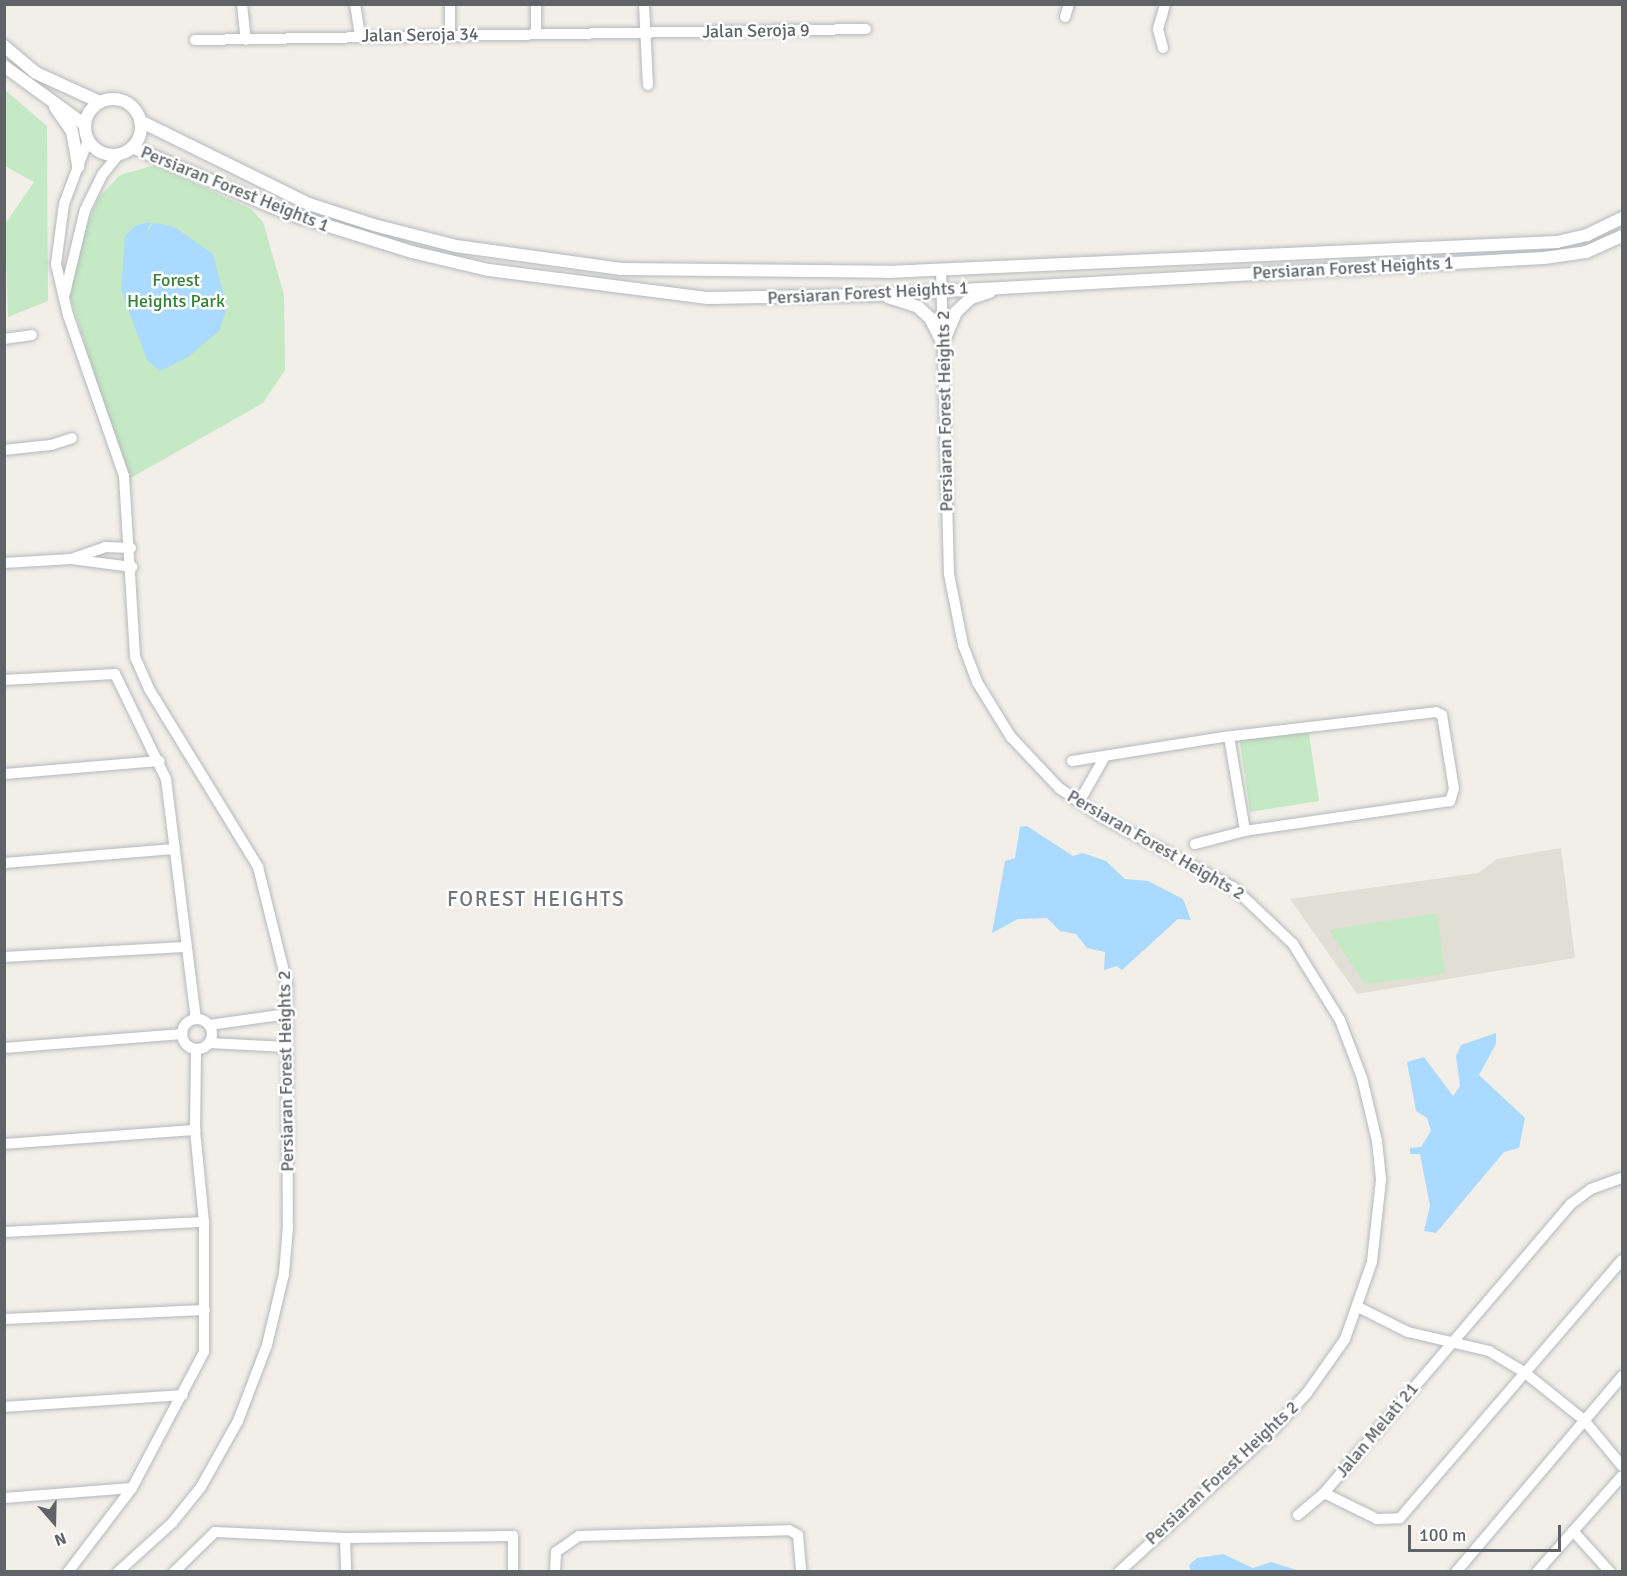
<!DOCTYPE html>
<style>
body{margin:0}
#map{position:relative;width:1627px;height:1576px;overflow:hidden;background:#f1efe8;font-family:Signika,sans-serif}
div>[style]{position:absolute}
.education>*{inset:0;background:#e1ded6}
.green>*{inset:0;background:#c5e8c5}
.water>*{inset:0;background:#aadaff}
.roads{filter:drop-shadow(0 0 2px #b5b8bc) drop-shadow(0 0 2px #b5b8bc)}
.minor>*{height:10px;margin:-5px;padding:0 5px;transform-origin:5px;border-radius:5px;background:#fff}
.minor>.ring{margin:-5px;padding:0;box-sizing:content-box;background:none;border:10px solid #fff;border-radius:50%}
.tertiary>*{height:12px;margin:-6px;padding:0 6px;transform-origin:6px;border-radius:6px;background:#fff}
.tertiary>.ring{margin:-6px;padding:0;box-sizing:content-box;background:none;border:12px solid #fff;border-radius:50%}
span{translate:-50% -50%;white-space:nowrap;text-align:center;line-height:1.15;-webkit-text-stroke:5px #fff;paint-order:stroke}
.street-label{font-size:18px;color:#5f6368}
.park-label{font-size:18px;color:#348238}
.quarter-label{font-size:21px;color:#70757a;letter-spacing:1.5px}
.frame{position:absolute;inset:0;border:6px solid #5f6368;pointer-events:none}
.north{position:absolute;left:24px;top:1492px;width:60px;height:60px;-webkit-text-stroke:4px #fff;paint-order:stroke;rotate:160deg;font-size:16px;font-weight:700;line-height:24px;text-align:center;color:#5f6368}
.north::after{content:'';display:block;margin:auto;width:21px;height:27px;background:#5f6368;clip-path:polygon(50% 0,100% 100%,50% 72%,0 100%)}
.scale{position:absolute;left:1408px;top:1525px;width:153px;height:27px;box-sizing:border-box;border:3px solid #5f6368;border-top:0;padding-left:8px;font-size:18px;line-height:21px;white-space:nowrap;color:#5f6368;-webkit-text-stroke:4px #fff;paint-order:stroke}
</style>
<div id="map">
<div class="education">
<div style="clip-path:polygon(1561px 848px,1575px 958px,1357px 994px,1290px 899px,1478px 873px,1497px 859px)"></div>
</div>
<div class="green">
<div style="clip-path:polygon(5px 90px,47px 126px,48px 301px,8px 317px,5px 224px,34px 182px,5px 166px)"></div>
<div style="clip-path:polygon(155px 165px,251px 209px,263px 222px,284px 295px,285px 370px,263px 403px,127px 480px,70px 296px,80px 243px,98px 198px,120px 175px)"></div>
<div style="clip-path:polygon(1308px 728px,1319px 801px,1250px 812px,1239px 736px)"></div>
<div style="clip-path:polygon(1437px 913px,1445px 974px,1365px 984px,1329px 930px)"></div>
</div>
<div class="water">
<div style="clip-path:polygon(151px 222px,145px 237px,153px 223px,162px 224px,176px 228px,213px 254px,227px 307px,219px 331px,188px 357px,160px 371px,147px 360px,121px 290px,125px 236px,136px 225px)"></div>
<div style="clip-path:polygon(1027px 826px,1073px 856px,1083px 853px,1106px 861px,1125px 879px,1148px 881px,1183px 899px,1191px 920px,1178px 919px,1122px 970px,1117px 966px,1104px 970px,1105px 952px,1087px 948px,1076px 934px,1060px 931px,1047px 918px,1018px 919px,992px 933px,1005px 861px,1015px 858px,1020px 827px)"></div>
<div style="clip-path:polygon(1496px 1033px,1496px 1044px,1479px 1075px,1525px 1118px,1519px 1148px,1504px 1152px,1436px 1233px,1424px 1231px,1430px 1206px,1420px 1154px,1410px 1154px,1410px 1148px,1421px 1147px,1431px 1131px,1427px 1118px,1416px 1111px,1407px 1062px,1424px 1057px,1453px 1096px,1460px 1086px,1456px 1056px,1461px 1045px)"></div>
<div style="clip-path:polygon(1223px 1554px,1253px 1568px,1271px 1562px,1300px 1571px,1190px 1571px,1189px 1565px,1197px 1558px)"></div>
</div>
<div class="roads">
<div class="minor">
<div style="left:242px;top:4px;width:36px;rotate:84deg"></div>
<div style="left:355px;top:4px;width:33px;rotate:81deg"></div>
<div style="left:450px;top:4px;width:31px;rotate:90deg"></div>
<div style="left:536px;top:4px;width:29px;rotate:90deg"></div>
<div style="left:644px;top:4px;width:81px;rotate:87.2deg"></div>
<div style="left:1065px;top:17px;width:14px;rotate:-73deg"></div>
<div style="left:195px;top:40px;width:671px;rotate:-0.94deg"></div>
<div style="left:1163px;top:48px;width:20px;rotate:-105deg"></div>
<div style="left:1158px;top:29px;width:26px;rotate:-74deg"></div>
<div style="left:88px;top:140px;width:68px;rotate:110.6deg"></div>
<div style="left:64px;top:204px;width:61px;rotate:97.6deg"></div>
<div style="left:56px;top:264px;width:52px;rotate:76.8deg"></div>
<div style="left:68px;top:315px;width:170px;rotate:70.8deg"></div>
<div style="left:124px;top:476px;width:181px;rotate:86.5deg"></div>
<div style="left:135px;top:657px;width:35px;rotate:66deg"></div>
<div style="left:149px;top:689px;width:209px;rotate:58.5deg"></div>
<div style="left:258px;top:867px;width:120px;rotate:76deg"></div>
<div style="left:287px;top:983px;width:243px;rotate:89.8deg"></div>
<div style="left:288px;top:1226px;width:48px;rotate:94.8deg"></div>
<div style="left:284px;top:1274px;width:73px;rotate:103.5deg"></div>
<div style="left:267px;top:1345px;width:81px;rotate:110.9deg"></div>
<div style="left:238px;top:1421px;width:76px;rotate:119.3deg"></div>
<div style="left:201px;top:1487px;width:46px;rotate:128.9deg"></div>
<div style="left:172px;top:1523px;width:73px;rotate:137.8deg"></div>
<div style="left:941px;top:269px;width:305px;rotate:88.5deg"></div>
<div style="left:949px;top:574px;width:72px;rotate:78.8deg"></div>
<div style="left:963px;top:645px;width:40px;rotate:69deg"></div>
<div style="left:977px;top:682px;width:65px;rotate:58.3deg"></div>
<div style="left:1011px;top:737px;width:70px;rotate:46.7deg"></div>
<div style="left:1059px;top:788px;width:53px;rotate:34.3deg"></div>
<div style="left:1103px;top:818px;width:147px;rotate:28deg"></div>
<div style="left:1233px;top:887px;width:83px;rotate:43.5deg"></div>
<div style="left:1293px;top:944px;width:89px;rotate:58.3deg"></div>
<div style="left:1340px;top:1020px;width:62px;rotate:69.2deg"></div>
<div style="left:1362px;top:1078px;width:65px;rotate:76.6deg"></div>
<div style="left:1377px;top:1141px;width:39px;rotate:84deg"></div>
<div style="left:1381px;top:1180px;width:82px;rotate:96.3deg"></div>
<div style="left:1372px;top:1262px;width:82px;rotate:109.3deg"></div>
<div style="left:1345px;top:1339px;width:66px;rotate:125.1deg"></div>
<div style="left:1307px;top:1393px;width:49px;rotate:132.5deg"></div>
<div style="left:1274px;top:1429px;width:211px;rotate:137.3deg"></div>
<div style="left:65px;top:293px;width:85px;rotate:-76.5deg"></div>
<div style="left:85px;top:210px;width:39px;rotate:-64deg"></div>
<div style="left:102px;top:175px;width:27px;rotate:-51deg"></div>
<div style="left:4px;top:339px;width:28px;rotate:-8deg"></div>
<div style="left:4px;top:450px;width:47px;rotate:-6.1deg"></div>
<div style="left:51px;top:445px;width:22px;rotate:-18deg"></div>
<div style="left:71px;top:559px;width:36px;rotate:-19deg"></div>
<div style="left:105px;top:547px;width:26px;rotate:2deg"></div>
<div style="left:4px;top:563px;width:67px;rotate:-3.4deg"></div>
<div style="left:71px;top:559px;width:62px;rotate:7.5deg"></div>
<div style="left:4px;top:680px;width:111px;rotate:-3.1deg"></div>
<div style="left:115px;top:674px;width:117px;rotate:64.1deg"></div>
<div style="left:166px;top:779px;width:242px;rotate:82.9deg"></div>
<div style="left:1229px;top:737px;width:95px;rotate:80.3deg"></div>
<div style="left:1072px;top:761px;width:154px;rotate:-9deg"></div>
<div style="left:1224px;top:737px;width:213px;rotate:-6.7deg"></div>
<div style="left:1436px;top:712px;width:7px;rotate:27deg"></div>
<div style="left:1442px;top:715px;width:75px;rotate:80.8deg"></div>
<div style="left:1454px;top:789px;width:13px;rotate:108deg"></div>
<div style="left:1450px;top:801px;width:207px;rotate:171.7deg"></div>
<div style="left:1245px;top:831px;width:52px;rotate:165.4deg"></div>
<div style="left:4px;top:774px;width:156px;rotate:-4.8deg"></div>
<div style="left:1079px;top:802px;width:51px;rotate:-60.4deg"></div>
<div style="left:4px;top:863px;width:171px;rotate:-4.7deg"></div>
<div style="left:4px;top:957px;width:180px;rotate:-3.2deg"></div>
<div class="ring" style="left:182px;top:1019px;width:20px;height:20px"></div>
<div style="left:209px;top:1025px;width:79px;rotate:-8deg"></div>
<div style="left:209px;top:1043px;width:78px;rotate:2.9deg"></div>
<div style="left:4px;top:1048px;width:179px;rotate:-4.5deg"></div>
<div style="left:4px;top:1144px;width:192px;rotate:-4.2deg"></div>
<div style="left:4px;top:1232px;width:200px;rotate:-2.9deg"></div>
<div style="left:1360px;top:1308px;width:54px;rotate:26.6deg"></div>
<div style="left:1408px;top:1332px;width:83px;rotate:13.2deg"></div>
<div style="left:1489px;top:1351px;width:41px;rotate:31deg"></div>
<div style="left:1524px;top:1372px;width:77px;rotate:38.7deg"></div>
<div style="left:1584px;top:1420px;width:60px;rotate:50.4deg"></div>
<div style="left:4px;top:1319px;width:201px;rotate:-2.6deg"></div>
<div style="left:4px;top:1407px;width:179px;rotate:-3.8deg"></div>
<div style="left:1324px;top:1493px;width:59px;rotate:26.1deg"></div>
<div style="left:1377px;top:1519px;width:23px;rotate:-2deg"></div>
<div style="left:1400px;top:1518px;width:340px;rotate:-49.3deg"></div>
<div style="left:4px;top:1498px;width:128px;rotate:-4.5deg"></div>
<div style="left:1298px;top:1515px;width:34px;rotate:-40deg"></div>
<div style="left:1324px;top:1493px;width:380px;rotate:-49.5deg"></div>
<div style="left:1571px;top:1204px;width:25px;rotate:-37deg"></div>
<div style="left:1591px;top:1189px;width:33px;rotate:-20deg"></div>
<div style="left:1573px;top:1531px;width:55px;rotate:47.9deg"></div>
<div style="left:345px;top:1538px;width:34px;rotate:88deg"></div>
<div style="left:68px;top:1572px;width:106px;rotate:-52.7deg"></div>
<div style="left:132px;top:1488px;width:154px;rotate:-62.1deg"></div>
<div style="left:204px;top:1352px;width:130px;rotate:-90deg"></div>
<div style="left:204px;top:1222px;width:92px;rotate:-95.6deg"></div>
<div style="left:195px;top:1130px;width:81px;rotate:-89.3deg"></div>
<div style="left:174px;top:1572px;width:57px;rotate:-44.3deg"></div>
<div style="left:215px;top:1532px;width:130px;rotate:2.6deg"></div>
<div style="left:345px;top:1538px;width:168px;rotate:-0.7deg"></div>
<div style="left:513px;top:1536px;width:36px;rotate:90deg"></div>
<div style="left:555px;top:1572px;width:20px;rotate:-87deg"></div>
<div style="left:556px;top:1552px;width:28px;rotate:-35deg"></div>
<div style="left:579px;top:1536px;width:210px;rotate:-1.6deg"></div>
<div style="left:789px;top:1530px;width:10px;rotate:29deg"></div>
<div style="left:798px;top:1535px;width:37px;rotate:85deg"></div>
<div style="left:1456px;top:1572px;width:257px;rotate:-49.7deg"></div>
<div style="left:1537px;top:1572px;width:128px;rotate:-48.5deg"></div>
</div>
<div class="tertiary">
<div style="left:4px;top:46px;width:42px;rotate:40.2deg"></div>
<div style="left:36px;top:73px;width:70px;rotate:24.4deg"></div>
<div style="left:4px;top:66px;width:100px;rotate:36.1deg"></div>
<div class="ring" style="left:85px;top:99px;width:44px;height:44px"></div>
<div style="left:55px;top:107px;width:29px;rotate:55deg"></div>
<div style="left:72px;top:131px;width:36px;rotate:80deg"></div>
<div style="left:140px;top:121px;width:188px;rotate:26.2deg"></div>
<div style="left:309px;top:204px;width:68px;rotate:17.9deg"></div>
<div style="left:374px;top:225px;width:85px;rotate:14.4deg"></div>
<div style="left:456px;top:246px;width:167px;rotate:7.9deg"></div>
<div style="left:621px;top:269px;width:267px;rotate:0.6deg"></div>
<div style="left:888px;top:272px;width:670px;rotate:-2.57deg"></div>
<div style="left:1557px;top:242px;width:31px;rotate:-13deg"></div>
<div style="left:1587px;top:235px;width:39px;rotate:-26deg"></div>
<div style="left:132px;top:147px;width:168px;rotate:23.1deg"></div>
<div style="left:287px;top:213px;width:131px;rotate:17.3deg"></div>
<div style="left:412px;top:252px;width:79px;rotate:13.2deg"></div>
<div style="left:489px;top:270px;width:221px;rotate:7.3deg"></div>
<div style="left:708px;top:298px;width:165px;rotate:-1deg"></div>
<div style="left:873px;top:295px;width:672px;rotate:-3.16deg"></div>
<div style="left:1544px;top:258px;width:42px;rotate:-8.1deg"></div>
<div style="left:1586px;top:252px;width:39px;rotate:-24deg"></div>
<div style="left:888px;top:297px;width:32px;rotate:18deg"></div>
<div style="left:918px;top:307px;width:16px;rotate:43deg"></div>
<div style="left:930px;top:318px;width:28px;rotate:63deg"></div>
<div style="left:943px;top:343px;width:34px;rotate:-67deg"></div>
<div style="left:956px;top:312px;width:21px;rotate:-43deg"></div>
<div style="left:971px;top:298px;width:20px;rotate:-18deg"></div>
</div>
</div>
<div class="street-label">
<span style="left:756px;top:31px;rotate:-1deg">Jalan Seroja 9</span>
<span style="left:420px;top:35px;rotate:-1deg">Jalan Seroja 34</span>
<span style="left:235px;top:189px;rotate:22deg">Persiaran Forest Heights 1</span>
<span style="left:1353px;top:268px;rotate:-3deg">Persiaran Forest Heights 1</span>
<span style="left:868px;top:293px;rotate:-3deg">Persiaran Forest Heights 1</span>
<span style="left:945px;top:411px;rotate:-91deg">Persiaran Forest Heights 2</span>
<span style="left:1156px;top:845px;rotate:30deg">Persiaran Forest Heights 2</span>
<span style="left:286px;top:1071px;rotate:-91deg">Persiaran Forest Heights 2</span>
<span style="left:1377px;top:1430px;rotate:-50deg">Jalan Melati 21</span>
<span style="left:1222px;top:1473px;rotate:-43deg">Persiaran Forest Heights 2</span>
</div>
<div class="park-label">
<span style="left:176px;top:291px">Forest<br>Heights Park</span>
</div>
<div class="quarter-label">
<span style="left:536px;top:899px">FOREST HEIGHTS</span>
</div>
<div class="frame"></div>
<div class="north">N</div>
<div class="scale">100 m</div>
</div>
